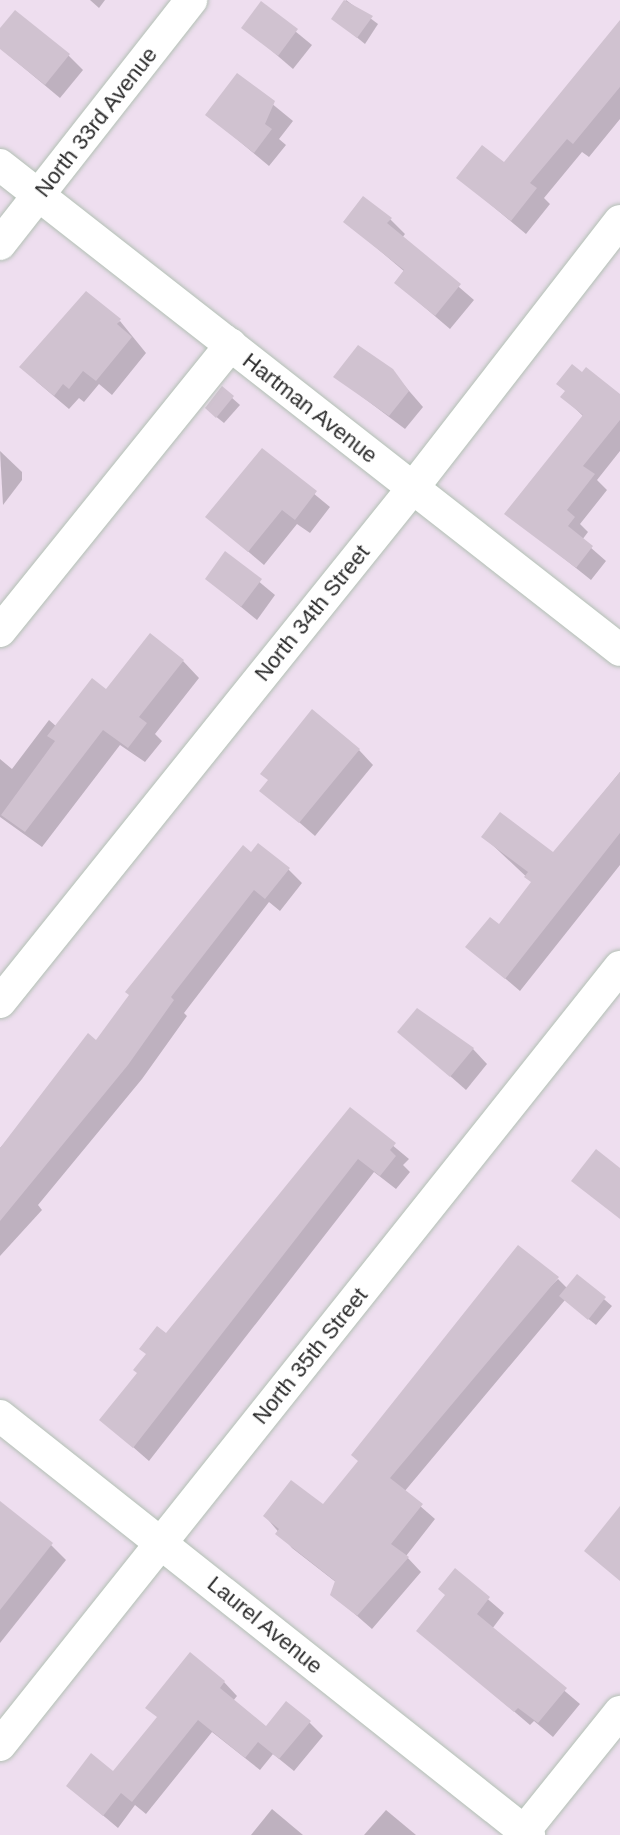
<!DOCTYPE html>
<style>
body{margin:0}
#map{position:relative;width:620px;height:1835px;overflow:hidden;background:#eedeef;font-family:Helvetica,sans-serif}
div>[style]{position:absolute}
.shadow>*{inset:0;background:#0003}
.building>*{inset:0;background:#d0c2d0}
.roads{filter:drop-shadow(0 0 2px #b2c0b4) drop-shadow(0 0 2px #b2c0b4)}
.minor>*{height:32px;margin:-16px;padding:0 16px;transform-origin:16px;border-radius:16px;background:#fff}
span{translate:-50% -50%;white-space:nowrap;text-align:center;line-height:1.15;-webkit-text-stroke:8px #fff;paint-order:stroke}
.street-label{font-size:22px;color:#2c2c2c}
</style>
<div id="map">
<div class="shadow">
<div style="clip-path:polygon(90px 0,105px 0,99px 8px)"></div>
<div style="clip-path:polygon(346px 0,378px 24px,365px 44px,334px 19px)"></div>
<div style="clip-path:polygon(262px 4px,312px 45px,293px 69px,244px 27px)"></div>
<div style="clip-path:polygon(620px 25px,620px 119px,589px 157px,582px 152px,544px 198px,550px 204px,526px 234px,459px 178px,504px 165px)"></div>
<div style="clip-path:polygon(0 31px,68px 55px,83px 70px,60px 98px,0 48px)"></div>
<div style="clip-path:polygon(237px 75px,293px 121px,279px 139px,286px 145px,269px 166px,208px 115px)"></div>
<div style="clip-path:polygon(390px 219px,405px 234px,402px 238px,474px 300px,450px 329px,396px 283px,405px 272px,346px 222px)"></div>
<div style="clip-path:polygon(120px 321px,146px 353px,112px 395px,99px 384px,84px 402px,79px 398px,69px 409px,36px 381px)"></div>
<div style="clip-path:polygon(391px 370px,423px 407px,405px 429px,336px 377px)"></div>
<div style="clip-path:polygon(222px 389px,240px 405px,224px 423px,214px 415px)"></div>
<div style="clip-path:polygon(563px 397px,620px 397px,620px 451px,597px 480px,607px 490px,580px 524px,588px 532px,582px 540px,606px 561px,591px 580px,507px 513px,584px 417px)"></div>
<div style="clip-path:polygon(0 451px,22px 472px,22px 480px,3px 505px)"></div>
<div style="clip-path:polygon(262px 451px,330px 507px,310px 533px,297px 524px,264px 565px,208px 517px)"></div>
<div style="clip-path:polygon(226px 554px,275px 595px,257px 620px,207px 579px)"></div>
<div style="clip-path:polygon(183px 661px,199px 678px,155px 734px,162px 741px,145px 762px,120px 745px,42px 847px,0 817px,0 759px,12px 769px,49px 720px,57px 727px,107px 692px)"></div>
<div style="clip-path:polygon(359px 750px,373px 765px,315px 836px,262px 790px,270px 781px)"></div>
<div style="clip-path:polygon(620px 772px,620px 865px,520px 991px,468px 947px,499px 927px,533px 883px,484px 837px,554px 854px)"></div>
<div style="clip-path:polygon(251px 855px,288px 869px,302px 883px,280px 911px,269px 902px,184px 1013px,187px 1016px,142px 1079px,38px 1205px,42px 1210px,0 1256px,0 1148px,96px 1043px)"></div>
<div style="clip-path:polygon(400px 1032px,473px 1049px,487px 1064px,466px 1090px)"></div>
<div style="clip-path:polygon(350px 1110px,409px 1159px,403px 1165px,410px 1172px,396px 1189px,374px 1172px,149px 1461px,102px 1420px)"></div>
<div style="clip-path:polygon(577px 1276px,612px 1306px,596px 1325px,565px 1300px,404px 1492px,435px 1519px,406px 1556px,421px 1572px,372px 1629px,332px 1594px,337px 1583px,292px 1548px,265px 1516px,323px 1507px,558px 1279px,567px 1288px)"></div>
<div style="clip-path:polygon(0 1521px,51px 1545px,66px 1560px,0 1643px)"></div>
<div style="clip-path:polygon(455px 1571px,504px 1613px,492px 1629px,580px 1704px,553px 1737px,534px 1721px,530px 1725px,419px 1631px,447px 1596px)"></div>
<div style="clip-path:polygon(224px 1682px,237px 1696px,233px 1701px,266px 1729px,309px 1722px,323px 1736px,294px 1771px,273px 1754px,260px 1770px,212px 1732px,146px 1814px,135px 1805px,118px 1828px,68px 1786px,114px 1773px)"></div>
<div style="clip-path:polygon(272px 1809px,303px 1835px,251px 1835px)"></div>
<div style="clip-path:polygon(386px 1810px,416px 1835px,364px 1835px)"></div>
</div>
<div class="building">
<div style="clip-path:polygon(344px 0,373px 16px,357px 38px,331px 19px)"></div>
<div style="clip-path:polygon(261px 1px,298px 29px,278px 56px,241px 28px)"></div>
<div style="clip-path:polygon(15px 10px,70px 54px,45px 85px,0 49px,0 28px)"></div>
<div style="clip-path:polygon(620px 20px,620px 87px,573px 144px,567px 139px,530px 183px,537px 188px,511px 221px,456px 178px,482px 145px,504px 162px)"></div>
<div style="clip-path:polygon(237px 73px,275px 101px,265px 124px,272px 129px,254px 153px,205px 115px)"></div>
<div style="clip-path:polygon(363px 196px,392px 218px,387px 223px,461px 284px,435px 316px,394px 283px,404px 270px,343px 222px)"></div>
<div style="clip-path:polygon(86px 291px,121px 319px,117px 324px,132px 337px,96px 381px,83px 371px,69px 389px,63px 384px,54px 396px,19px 367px)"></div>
<div style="clip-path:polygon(358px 345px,393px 369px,409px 391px,389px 416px,333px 377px)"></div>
<div style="clip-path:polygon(572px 364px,582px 372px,586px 367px,620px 394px,620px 420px,583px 466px,595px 474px,567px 510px,575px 517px,568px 526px,593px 546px,576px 568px,504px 514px,583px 415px,560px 397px,565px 391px,556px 384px)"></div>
<div style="clip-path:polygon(222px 386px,234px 396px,216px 418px,205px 408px)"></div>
<div style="clip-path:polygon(262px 448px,317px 491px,295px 520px,282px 510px,248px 552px,205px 517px)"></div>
<div style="clip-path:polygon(225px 551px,262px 579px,241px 607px,205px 579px)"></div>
<div style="clip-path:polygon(150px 633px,184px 660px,139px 717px,147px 723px,128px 748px,103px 730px,25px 832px,1px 815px,55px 741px,47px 736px,92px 678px,106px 689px)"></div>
<div style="clip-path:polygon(312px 709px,360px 749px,299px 823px,259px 791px,268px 780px,260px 774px)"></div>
<div style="clip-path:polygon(620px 772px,620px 833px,505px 979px,465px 947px,490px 917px,499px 924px,531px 882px,524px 877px,528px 872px,481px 837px,500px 812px,553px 852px)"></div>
<div style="clip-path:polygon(258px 843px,290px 868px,265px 899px,254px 890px,171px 997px,174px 1000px,128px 1065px,0 1221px,0 1148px,88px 1033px,96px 1040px,129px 995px,125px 992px,243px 845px,251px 852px)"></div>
<div style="clip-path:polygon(417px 1008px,474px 1048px,450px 1077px,397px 1032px)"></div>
<div style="clip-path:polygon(350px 1107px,396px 1143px,390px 1150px,396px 1156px,380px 1176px,358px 1159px,133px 1448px,99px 1420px,137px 1373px,133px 1370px,146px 1354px,139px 1349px,157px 1326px,166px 1333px)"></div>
<div style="clip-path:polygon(596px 1149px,620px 1168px,620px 1219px,571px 1181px)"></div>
<div style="clip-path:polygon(518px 1245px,559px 1277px,390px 1478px,423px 1504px,391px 1544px,409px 1557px,357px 1616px,330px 1595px,335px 1581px,275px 1534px,279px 1529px,263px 1516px,291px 1480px,323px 1504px,358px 1461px,351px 1455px)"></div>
<div style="clip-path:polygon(577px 1274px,606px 1297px,588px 1320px,559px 1296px)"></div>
<div style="clip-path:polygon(0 1501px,53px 1543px,0 1610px)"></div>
<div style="clip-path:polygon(620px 1506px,620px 1581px,584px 1551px)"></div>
<div style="clip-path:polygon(455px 1568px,490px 1597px,477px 1614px,567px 1688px,538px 1723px,518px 1708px,514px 1712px,416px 1631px,445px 1595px,438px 1589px)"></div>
<div style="clip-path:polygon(190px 1652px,225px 1681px,220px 1688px,266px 1726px,286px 1701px,311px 1721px,279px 1759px,258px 1742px,245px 1758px,198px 1720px,132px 1802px,121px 1793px,103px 1816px,66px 1786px,91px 1753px,113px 1771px,157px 1717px,145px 1708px)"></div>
</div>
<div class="roads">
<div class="minor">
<div style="left:0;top:165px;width:787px;rotate:38.03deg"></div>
<div style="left:0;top:244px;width:310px;rotate:-51.9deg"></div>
<div style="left:0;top:631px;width:368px;rotate:-51.1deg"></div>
<div style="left:0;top:1002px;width:658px;rotate:-51.23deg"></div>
<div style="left:412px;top:489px;width:339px;rotate:-52.2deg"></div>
<div style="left:0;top:1416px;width:675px;rotate:38.38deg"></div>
<div style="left:0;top:1745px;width:995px;rotate:-51.45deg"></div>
<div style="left:521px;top:1835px;width:158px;rotate:-51.2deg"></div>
</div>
</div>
<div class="street-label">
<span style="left:96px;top:122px;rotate:-52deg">North 33rd Avenue</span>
<span style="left:310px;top:408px;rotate:38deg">Hartman Avenue</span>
<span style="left:312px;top:613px;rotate:-51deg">North 34th Street</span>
<span style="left:310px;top:1356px;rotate:-51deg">North 35th Street</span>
<span style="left:265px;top:1625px;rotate:39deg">Laurel Avenue</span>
</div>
</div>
